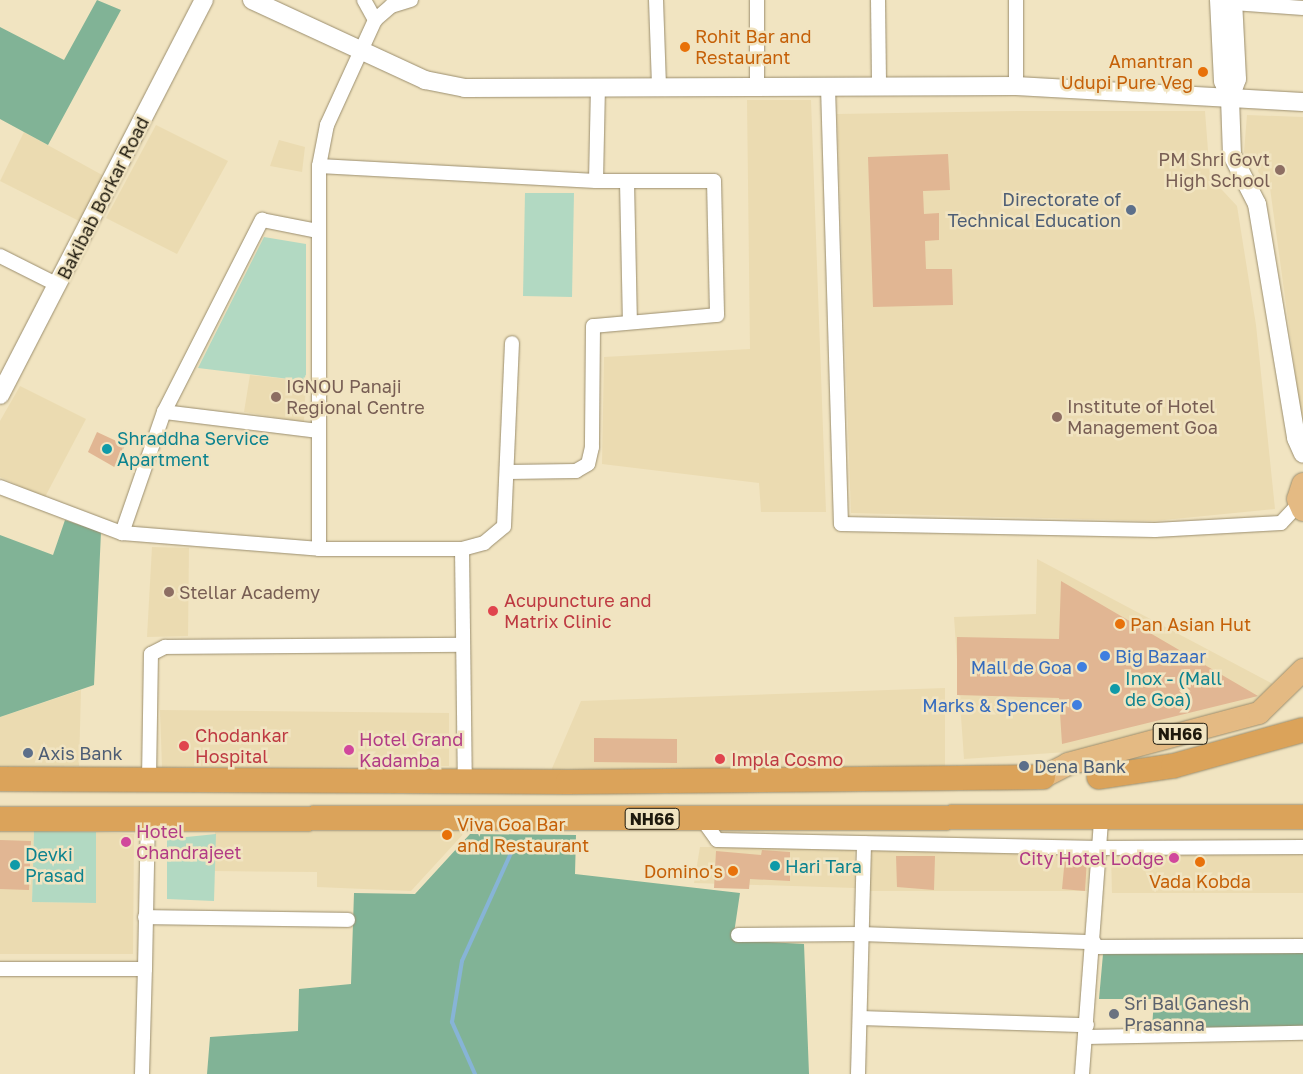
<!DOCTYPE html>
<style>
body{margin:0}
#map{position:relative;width:1303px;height:1074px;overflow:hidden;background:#f1e4c1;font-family:"Golos Text",sans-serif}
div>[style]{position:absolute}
.built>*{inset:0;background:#ebdbb1}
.green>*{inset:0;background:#b2d9c2}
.forest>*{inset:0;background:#81b396}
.stream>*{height:4px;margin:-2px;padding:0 2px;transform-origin:2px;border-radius:2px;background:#87b4d6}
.building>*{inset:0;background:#e1b693}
.roads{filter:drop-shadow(0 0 1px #9b8e6e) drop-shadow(0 0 1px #9b8e6e)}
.minor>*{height:14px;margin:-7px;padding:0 7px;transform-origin:7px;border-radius:7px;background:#fff}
.tertiary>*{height:18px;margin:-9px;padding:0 9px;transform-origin:9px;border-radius:9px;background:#fff}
.primary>*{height:22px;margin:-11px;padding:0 11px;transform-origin:11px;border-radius:11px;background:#e4ba83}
.trunk>*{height:24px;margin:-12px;padding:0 12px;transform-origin:12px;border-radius:12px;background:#dba35a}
.dots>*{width:14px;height:14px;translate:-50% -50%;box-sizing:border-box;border:2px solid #f1e4c1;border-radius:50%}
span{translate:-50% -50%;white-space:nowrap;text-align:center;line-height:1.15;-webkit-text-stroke:5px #f1e4c1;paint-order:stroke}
.shield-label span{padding:1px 4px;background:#f1e4c1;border:1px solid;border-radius:4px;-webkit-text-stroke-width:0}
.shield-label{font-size:16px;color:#1e190d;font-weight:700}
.food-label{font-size:18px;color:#c56008}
.left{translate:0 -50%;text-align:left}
.right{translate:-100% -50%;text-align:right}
.education-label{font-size:18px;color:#785e54}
.street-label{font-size:18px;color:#1e190d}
.service-label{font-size:18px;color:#4e5e75}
.culture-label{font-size:18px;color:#0d838f}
.health-label{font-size:18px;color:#be3a42}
.shop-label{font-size:18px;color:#366cbe}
.hotel-label{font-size:18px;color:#b23c85}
.worship-label{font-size:18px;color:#5b616d}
</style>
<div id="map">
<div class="built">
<div style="clip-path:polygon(747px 100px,811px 100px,826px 512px,761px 512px,759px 483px,602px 464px,604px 357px,750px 349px)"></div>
<div style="clip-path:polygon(1019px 111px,1205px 111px,1210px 177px,1237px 206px,1256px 325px,1275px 509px,1154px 521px,851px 513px,837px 114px)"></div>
<div style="clip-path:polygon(1247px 115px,1303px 117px,1303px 429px,1270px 188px,1244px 152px)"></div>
<div style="clip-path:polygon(156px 125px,228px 161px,177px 254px,106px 218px)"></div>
<div style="clip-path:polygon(24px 132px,104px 176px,81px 222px,0 181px)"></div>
<div style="clip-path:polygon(279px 140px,305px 147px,302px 172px,270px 166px)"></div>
<div style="clip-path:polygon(250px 375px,306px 381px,304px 422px,244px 412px)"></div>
<div style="clip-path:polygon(20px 386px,86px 419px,45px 497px,0 477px,0 421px)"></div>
<div style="clip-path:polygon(152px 547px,189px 548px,188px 636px,147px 637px)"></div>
<div style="clip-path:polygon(1037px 559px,1273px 684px,1259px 704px,1081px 751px,964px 759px,954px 617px,1036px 614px)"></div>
<div style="clip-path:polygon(945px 688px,945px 767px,550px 773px,581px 701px)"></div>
<div style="clip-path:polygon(81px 690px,79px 766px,0 768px,0 717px)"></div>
<div style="clip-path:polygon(160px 710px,449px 713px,449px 766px,162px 767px)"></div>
<div style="clip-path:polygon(467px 830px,411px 891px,317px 887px,317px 872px,213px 871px,215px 832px)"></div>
<div style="clip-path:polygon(0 831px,34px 831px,32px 902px,95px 903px,96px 832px,134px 834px,133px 954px,0 954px)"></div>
<div style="clip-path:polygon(1092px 846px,1087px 891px,870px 891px,869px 848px)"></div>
<div style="clip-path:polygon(700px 847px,854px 847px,855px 888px,694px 883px)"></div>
<div style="clip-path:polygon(1111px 855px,1303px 855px,1303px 893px,1112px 893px)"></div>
</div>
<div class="green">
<div style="clip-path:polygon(525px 193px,574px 193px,572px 297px,523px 296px)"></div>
<div style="clip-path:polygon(264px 237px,306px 244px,306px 381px,198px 368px)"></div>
<div style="clip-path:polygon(34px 831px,96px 832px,96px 903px,32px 902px)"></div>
<div style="clip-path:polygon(216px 834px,214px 901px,167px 899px,167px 839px)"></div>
</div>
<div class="forest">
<div style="clip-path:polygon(97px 0,121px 10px,48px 145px,0 119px,0 27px,64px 60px)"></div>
<div style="clip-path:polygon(65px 520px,101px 532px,94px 685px,0 717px,0 535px,53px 555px)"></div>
<div style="clip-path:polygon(470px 834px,576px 835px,575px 874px,740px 893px,733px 940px,804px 944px,809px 1074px,207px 1074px,210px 1037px,298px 1031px,299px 989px,351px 984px,354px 893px,415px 894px)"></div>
<div style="clip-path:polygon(1303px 953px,1303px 1028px,1152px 1028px,1154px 999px,1099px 999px,1103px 954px)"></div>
</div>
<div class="stream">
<div style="left:475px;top:1074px;width:57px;rotate:-113.9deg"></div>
<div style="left:452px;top:1022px;width:62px;rotate:-80.7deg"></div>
<div style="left:462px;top:961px;width:119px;rotate:-65.6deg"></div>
</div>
<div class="building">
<div style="clip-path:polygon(948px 154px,950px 190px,923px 191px,924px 214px,939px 213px,939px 240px,925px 241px,926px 269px,952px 269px,953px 305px,873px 307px,868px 157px)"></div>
<div style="clip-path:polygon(97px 432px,125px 445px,116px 468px,88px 452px)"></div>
<div style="clip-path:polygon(1061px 581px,1258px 696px,1062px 744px,1059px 698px,957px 695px,957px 637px,1059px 639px)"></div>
<div style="clip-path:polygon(594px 738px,677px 739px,677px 763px,594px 762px)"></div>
<div style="clip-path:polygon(0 840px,31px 841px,29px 890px,0 889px)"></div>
<div style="clip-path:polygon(762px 850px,790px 852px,790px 881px,750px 879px,749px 889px,714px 888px,716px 851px,761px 855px)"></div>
<div style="clip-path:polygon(896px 856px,935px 856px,934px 890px,897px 887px)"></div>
<div style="clip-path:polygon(1065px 857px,1087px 859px,1085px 891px,1062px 889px)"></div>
</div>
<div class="roads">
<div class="minor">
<div style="left:364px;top:0;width:23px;rotate:61deg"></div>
<div style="left:656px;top:0;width:86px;rotate:88deg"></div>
<div style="left:757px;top:0;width:87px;rotate:90deg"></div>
<div style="left:878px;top:0;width:87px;rotate:89.3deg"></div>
<div style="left:1233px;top:3px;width:70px;rotate:4.1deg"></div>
<div style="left:1016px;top:86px;width:86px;rotate:-90deg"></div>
<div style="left:828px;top:87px;width:437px;rotate:88.3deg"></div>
<div style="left:841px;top:524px;width:314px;rotate:1.1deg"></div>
<div style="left:1155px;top:530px;width:126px;rotate:-3.2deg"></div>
<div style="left:1281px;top:523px;width:26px;rotate:-47deg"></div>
<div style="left:319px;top:166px;width:277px;rotate:3.1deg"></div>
<div style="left:596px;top:181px;width:118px"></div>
<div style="left:714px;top:181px;width:134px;rotate:88.7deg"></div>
<div style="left:717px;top:315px;width:124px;rotate:174.9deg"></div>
<div style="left:593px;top:326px;width:121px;rotate:90.5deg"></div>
<div style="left:592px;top:447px;width:17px;rotate:103deg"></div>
<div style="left:588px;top:464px;width:14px;rotate:150deg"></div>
<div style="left:576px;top:471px;width:68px;rotate:179.2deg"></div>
<div style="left:596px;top:181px;width:94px;rotate:-88.8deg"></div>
<div style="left:627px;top:182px;width:140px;rotate:88.8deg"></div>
<div style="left:0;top:256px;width:65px;rotate:26.6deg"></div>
<div style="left:164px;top:412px;width:155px;rotate:7deg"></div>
<div style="left:0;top:487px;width:130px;rotate:20.7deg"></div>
<div style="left:122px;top:533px;width:198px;rotate:4.6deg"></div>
<div style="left:319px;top:549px;width:143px"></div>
<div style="left:462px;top:549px;width:23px;rotate:-15deg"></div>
<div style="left:484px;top:543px;width:26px;rotate:-40deg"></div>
<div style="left:504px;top:526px;width:183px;rotate:-87.5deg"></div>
<div style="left:122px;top:533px;width:128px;rotate:-70.9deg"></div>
<div style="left:164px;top:412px;width:216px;rotate:-63deg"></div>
<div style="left:262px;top:220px;width:56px;rotate:11.3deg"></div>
<div style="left:319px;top:549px;width:383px;rotate:-90deg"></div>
<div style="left:319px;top:166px;width:42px;rotate:-79deg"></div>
<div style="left:327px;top:125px;width:115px;rotate:-65.4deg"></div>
<div style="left:375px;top:20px;width:21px;rotate:-41deg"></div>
<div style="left:391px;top:6px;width:21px;rotate:-17deg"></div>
<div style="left:462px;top:549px;width:232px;rotate:89.3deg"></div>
<div style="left:149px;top:779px;width:125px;rotate:-89.1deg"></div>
<div style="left:151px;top:654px;width:16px;rotate:-27deg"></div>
<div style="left:165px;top:647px;width:298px;rotate:-0.4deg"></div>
<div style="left:702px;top:819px;width:26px;rotate:54deg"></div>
<div style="left:717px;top:840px;width:383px;rotate:1.2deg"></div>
<div style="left:1100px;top:848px;width:203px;rotate:-0.3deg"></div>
<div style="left:145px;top:917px;width:203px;rotate:0.8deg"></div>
<div style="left:738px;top:935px;width:123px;rotate:-0.5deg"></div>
<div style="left:861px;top:934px;width:233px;rotate:2deg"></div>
<div style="left:1094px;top:947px;width:209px;rotate:-0.3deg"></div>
<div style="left:0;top:969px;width:145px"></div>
<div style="left:145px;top:969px;width:150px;rotate:-88.9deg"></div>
<div style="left:860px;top:1018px;width:227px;rotate:1.8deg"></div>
<div style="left:1086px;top:1037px;width:217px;rotate:-1.1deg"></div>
<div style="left:142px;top:1074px;width:105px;rotate:-88.4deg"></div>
<div style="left:858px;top:1074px;width:231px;rotate:-88.5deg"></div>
<div style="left:1082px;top:1074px;width:255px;rotate:-85.7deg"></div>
</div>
<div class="tertiary">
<div style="left:252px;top:0;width:191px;rotate:24.8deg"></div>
<div style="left:425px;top:80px;width:41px;rotate:11.3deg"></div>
<div style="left:465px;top:88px;width:551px;rotate:-0.21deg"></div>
<div style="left:1016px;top:86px;width:287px;rotate:3.2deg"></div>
<div style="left:1219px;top:0;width:81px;rotate:87.2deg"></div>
<div style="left:1223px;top:81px;width:18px;rotate:68deg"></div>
<div style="left:1230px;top:98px;width:57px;rotate:88deg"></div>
<div style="left:1232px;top:155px;width:55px;rotate:63deg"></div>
<div style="left:1257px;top:204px;width:237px;rotate:80.5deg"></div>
<div style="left:1296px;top:438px;width:17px;rotate:66deg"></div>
<div style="left:1230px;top:98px;width:20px;rotate:-70deg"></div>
<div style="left:1237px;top:79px;width:79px;rotate:-92.9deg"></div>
<div style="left:0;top:395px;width:445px;rotate:-62.7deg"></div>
</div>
<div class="primary">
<div style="left:1303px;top:484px;width:16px;rotate:108deg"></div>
<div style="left:1298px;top:499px;width:12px;rotate:66deg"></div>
<div style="left:1043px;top:777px;width:28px;rotate:-27deg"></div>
<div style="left:1068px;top:764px;width:198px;rotate:-15deg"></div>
<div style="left:1259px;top:713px;width:62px;rotate:-44.3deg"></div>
</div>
<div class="trunk">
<div style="left:1099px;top:777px;width:75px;rotate:-8.5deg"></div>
<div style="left:1173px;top:766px;width:135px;rotate:-15.5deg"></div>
<div style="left:0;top:779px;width:568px;rotate:0.3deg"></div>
<div style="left:568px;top:782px;width:475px;rotate:-0.6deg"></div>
<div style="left:0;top:819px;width:1303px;rotate:-0.09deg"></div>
</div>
</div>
<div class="dots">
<div style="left:685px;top:47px;background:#e8710a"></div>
<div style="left:1203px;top:72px;background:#e8710a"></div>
<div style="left:1280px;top:170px;background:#8d6e63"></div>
<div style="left:1131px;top:210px;background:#5c6f8a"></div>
<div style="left:276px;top:397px;background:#8d6e63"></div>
<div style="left:1057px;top:417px;background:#8d6e63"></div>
<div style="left:107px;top:449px;background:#0f9aa8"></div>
<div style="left:169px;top:592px;background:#8d6e63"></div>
<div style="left:493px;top:611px;background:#e0444e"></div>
<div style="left:1120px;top:624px;background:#e8710a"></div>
<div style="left:1105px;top:656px;background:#3f7fe0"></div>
<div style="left:1082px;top:667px;background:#3f7fe0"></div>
<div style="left:1115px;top:689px;background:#0f9aa8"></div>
<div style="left:1077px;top:705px;background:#3f7fe0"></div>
<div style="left:184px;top:746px;background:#e0444e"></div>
<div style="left:349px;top:750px;background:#d1479c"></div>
<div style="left:28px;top:753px;background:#5c6f8a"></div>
<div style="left:720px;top:759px;background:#e0444e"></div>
<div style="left:1024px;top:766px;background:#5c6f8a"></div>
<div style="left:447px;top:835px;background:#e8710a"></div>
<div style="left:126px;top:842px;background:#d1479c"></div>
<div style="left:1174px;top:858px;background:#d1479c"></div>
<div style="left:1200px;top:862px;background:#e8710a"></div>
<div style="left:15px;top:865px;background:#0f9aa8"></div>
<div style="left:775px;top:866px;background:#0f9aa8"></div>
<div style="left:733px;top:871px;background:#e8710a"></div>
<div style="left:1114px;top:1014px;background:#6b7280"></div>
</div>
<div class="shield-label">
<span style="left:1180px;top:734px">NH66</span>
<span style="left:652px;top:819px">NH66</span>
</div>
<div class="food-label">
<span class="left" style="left:695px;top:47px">Rohit Bar and<br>Restaurant</span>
<span class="right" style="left:1193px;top:72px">Amantran<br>Udupi Pure Veg</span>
<span class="left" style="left:1130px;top:624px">Pan Asian Hut</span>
<span class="left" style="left:457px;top:835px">Viva Goa Bar<br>and Restaurant</span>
<span class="right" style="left:723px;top:871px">Domino's</span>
<span style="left:1200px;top:881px">Vada Kobda</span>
</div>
<div class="education-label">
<span class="right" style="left:1270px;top:170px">PM Shri Govt<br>High School</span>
<span class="left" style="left:286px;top:397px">IGNOU Panaji<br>Regional Centre</span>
<span class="left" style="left:1067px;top:417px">Institute of Hotel<br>Management Goa</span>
<span class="left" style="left:179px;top:592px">Stellar Academy</span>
</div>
<div class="street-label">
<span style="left:103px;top:198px;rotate:-63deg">Bakibab Borkar Road</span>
</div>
<div class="service-label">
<span class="right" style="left:1121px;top:210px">Directorate of<br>Technical Education</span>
<span class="left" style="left:38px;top:753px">Axis Bank</span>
<span class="left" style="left:1034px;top:766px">Dena Bank</span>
</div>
<div class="culture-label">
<span class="left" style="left:117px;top:449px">Shraddha Service<br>Apartment</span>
<span class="left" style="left:1125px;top:689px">Inox - (Mall<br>de Goa)</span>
<span class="left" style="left:25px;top:865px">Devki<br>Prasad</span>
<span class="left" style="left:785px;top:866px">Hari Tara</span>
</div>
<div class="health-label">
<span class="left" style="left:504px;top:611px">Acupuncture and<br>Matrix Clinic</span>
<span class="left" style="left:195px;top:746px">Chodankar<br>Hospital</span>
<span class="left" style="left:731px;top:759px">Impla Cosmo</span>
</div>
<div class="shop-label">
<span class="left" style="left:1115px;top:656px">Big Bazaar</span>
<span class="right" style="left:1072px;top:667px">Mall de Goa</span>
<span class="right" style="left:1067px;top:705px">Marks &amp; Spencer</span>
</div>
<div class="hotel-label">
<span class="left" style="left:359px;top:750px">Hotel Grand<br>Kadamba</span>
<span class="left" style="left:136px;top:842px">Hotel<br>Chandrajeet</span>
<span class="right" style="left:1164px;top:858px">City Hotel Lodge</span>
</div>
<div class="worship-label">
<span class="left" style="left:1124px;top:1014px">Sri Bal Ganesh<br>Prasanna</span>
</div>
</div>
